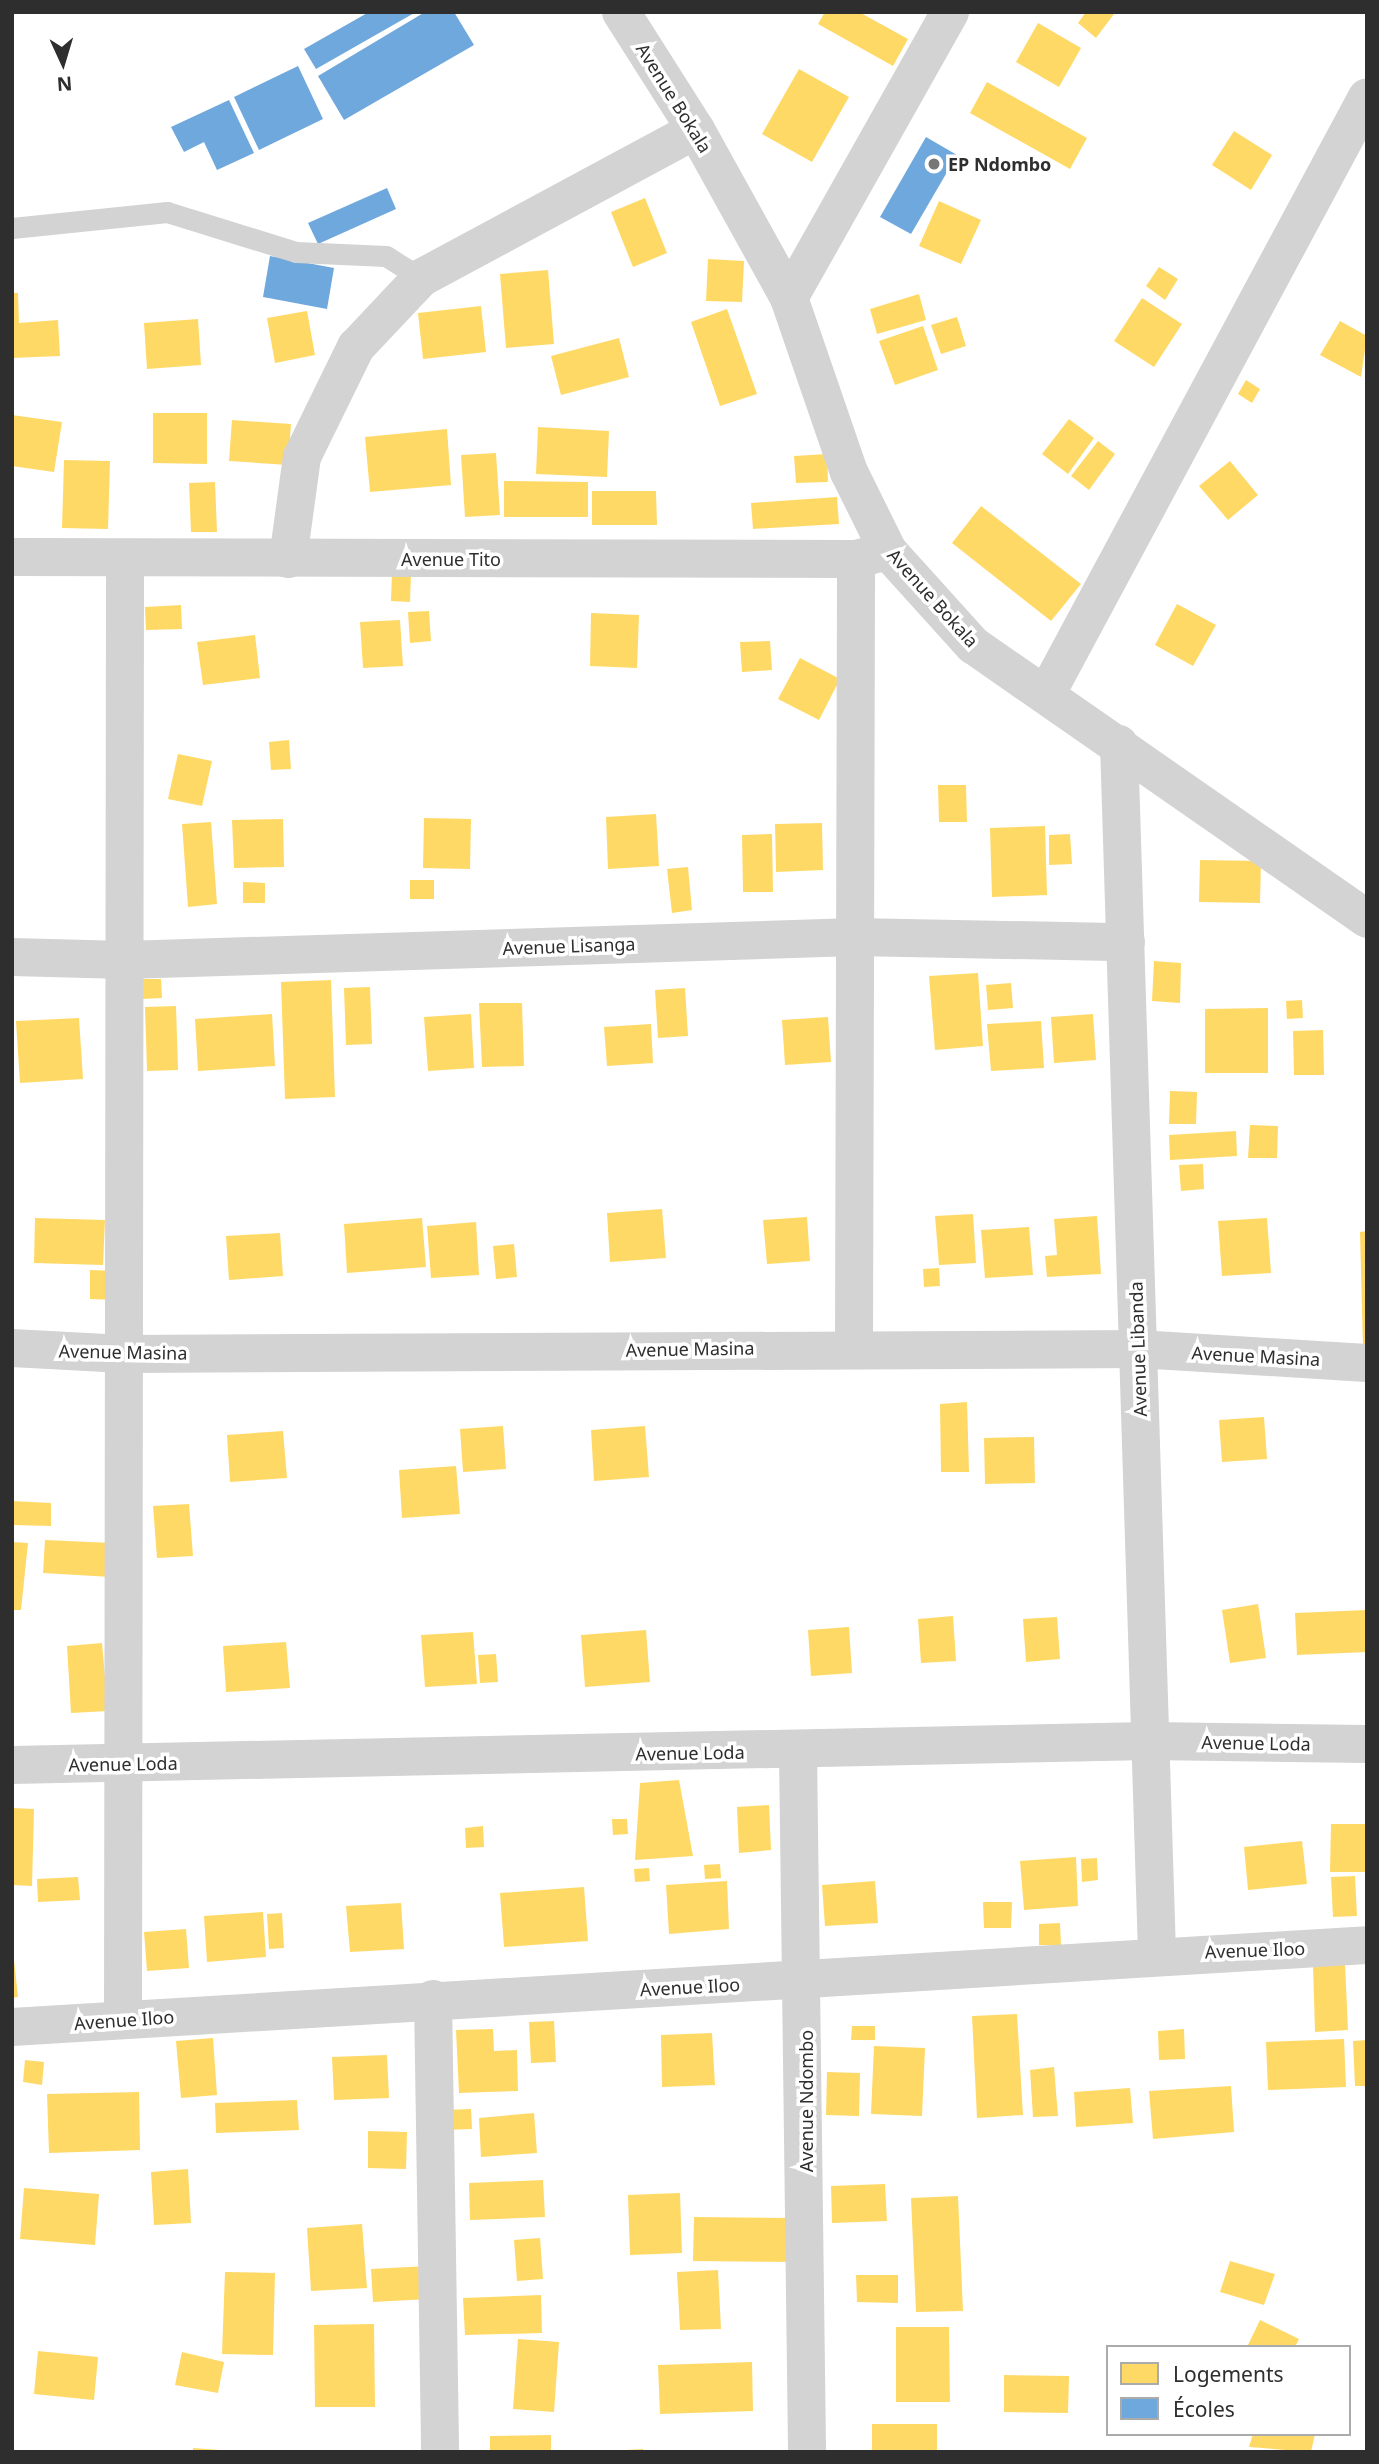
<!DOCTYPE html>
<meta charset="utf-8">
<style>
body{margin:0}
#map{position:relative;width:1379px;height:2464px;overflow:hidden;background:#fff;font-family:"Noto Sans",sans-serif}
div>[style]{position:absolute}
.homes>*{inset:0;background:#ffd966}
.schools>*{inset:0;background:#6fa8dc}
.service>*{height:21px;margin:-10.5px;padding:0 10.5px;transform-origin:10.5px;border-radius:10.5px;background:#d3d3d3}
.minor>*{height:38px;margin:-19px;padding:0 19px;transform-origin:19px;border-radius:19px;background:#d3d3d3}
.tertiary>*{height:38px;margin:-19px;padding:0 19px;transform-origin:19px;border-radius:19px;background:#d3d3d3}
.dots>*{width:19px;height:19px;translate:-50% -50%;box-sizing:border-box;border:4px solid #fff;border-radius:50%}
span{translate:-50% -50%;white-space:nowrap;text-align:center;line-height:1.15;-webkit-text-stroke:7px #fff;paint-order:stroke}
.street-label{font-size:18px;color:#2e2e2e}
.poi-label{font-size:18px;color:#2e2e2e;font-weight:700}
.left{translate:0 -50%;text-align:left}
.frame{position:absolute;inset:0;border:14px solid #2e2e2e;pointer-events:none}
.legend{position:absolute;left:1106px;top:2345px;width:245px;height:91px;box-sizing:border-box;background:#fff;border:2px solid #ababab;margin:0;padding:9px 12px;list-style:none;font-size:21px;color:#2e2e2e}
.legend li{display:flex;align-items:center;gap:14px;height:35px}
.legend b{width:35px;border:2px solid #ababab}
.north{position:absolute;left:28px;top:28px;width:70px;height:70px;-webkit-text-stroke:5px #fff;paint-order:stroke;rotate:176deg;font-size:19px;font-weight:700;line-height:28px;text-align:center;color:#2e2e2e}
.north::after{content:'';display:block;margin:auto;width:24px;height:32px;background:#2e2e2e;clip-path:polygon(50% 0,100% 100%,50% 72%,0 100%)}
</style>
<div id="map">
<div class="homes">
<div style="clip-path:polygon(825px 12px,859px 12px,908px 39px,893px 66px,818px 24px)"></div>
<div style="clip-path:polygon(1086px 12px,1112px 12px,1114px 14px,1096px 38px,1078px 23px)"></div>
<div style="clip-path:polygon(1038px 23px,1081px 48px,1059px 87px,1016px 62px)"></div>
<div style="clip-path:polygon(799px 69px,849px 97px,812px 162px,762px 134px)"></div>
<div style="clip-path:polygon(987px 82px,1087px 138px,1070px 169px,970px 113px)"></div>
<div style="clip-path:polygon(1234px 131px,1272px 155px,1251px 190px,1212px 165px)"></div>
<div style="clip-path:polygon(645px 198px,667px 253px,633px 267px,611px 212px)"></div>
<div style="clip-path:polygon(939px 201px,981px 220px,961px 264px,919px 246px)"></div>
<div style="clip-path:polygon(708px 259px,744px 261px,742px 302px,706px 301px)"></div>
<div style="clip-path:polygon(1159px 267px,1178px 279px,1165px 300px,1146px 286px)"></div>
<div style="clip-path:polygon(548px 270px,554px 344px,506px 348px,500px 274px)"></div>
<div style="clip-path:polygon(12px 293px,18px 293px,19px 323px,58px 320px,60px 356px,12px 358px)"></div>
<div style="clip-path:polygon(919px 294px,926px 320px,877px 334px,870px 309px)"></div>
<div style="clip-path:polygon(1142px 298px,1182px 324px,1154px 367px,1114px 341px)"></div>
<div style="clip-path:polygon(481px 306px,486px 352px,423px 359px,418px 313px)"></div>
<div style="clip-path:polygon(727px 309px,757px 394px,720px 406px,691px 322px)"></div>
<div style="clip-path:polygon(307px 311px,315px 355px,275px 363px,267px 318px)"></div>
<div style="clip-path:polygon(957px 317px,966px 346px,941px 354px,931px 325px)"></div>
<div style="clip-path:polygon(198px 319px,201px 365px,147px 369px,144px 323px)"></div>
<div style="clip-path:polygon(1340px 321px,1367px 336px,1361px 377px,1320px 355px)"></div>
<div style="clip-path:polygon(923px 326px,938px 370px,895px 385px,879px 341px)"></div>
<div style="clip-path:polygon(619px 338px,629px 377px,561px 395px,551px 356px)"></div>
<div style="clip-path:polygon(1246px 380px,1260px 389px,1252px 403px,1238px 394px)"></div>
<div style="clip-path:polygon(153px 413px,207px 413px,207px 464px,153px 463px)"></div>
<div style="clip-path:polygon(12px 415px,62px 422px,54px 472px,12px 466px)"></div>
<div style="clip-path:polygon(1069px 419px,1094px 438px,1068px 474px,1042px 454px)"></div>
<div style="clip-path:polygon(232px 420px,291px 424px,288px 465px,229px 461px)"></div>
<div style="clip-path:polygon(538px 427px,609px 431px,607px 477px,536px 474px)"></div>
<div style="clip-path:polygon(447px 429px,451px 485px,370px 492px,365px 437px)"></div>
<div style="clip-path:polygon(1098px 441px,1115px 454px,1089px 490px,1071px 476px)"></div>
<div style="clip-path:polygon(496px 453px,500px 515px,465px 517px,461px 455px)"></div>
<div style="clip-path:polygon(827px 454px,828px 482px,796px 483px,794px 456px)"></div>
<div style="clip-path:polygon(64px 460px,110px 461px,108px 529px,62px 528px)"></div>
<div style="clip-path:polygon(1230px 461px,1258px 495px,1228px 520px,1199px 486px)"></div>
<div style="clip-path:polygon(504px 481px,588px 482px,588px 517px,504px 517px)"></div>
<div style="clip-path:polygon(215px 482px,217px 532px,191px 532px,189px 483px)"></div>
<div style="clip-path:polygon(592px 491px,656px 491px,657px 525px,592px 525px)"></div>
<div style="clip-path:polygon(837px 497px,839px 524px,753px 529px,751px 503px)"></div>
<div style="clip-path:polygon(981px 506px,1081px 584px,1051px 621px,952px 543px)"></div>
<div style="clip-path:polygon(392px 572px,411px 572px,410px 602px,391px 601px)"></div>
<div style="clip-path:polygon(1177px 604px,1216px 625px,1193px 666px,1155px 645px)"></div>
<div style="clip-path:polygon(181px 605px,182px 629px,146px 630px,145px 607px)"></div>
<div style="clip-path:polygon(429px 611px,431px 641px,410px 643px,408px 612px)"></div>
<div style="clip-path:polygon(591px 613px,639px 615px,637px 668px,590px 666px)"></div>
<div style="clip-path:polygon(400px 620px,403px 666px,363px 668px,360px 622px)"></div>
<div style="clip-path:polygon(255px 635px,260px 678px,203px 685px,197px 642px)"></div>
<div style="clip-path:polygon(770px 641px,772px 670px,742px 672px,740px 642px)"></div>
<div style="clip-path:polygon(800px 658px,840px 679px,819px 720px,778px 699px)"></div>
<div style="clip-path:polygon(289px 740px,291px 769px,271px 770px,269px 742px)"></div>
<div style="clip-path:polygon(178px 754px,212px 761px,202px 806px,168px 799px)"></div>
<div style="clip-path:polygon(938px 785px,966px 785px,967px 822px,939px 822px)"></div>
<div style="clip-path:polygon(656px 814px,659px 866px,608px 869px,606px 817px)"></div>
<div style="clip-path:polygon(424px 818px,471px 819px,470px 869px,423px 868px)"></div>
<div style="clip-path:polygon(283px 819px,284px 867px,234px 868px,232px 820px)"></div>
<div style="clip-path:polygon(211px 822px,217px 904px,188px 907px,182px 824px)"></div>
<div style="clip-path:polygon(822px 823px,823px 870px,776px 872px,775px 824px)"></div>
<div style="clip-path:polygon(1045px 826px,1047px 895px,992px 897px,990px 828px)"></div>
<div style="clip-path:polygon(772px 834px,773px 892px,743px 892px,742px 835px)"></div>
<div style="clip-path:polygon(1070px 834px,1072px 864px,1049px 865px,1049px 835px)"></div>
<div style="clip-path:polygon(1200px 860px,1261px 861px,1260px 903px,1199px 902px)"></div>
<div style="clip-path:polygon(688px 867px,692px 910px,672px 913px,667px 869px)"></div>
<div style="clip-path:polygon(410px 880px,434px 880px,434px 899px,410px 899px)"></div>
<div style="clip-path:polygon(243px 882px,265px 883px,265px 903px,243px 903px)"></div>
<div style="clip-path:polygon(1154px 961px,1181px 963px,1180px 1003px,1152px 1001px)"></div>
<div style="clip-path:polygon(978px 973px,983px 1046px,935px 1050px,929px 976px)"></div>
<div style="clip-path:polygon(142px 979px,161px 979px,162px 998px,142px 999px)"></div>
<div style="clip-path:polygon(331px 980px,335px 1097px,285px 1099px,281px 982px)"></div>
<div style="clip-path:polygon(1011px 983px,1013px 1008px,988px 1010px,986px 985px)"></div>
<div style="clip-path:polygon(370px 987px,372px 1044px,346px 1045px,344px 988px)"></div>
<div style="clip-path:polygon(685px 988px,688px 1036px,658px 1038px,655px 990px)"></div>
<div style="clip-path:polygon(1302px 1000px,1303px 1018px,1287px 1019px,1286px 1001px)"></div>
<div style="clip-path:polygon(479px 1003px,522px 1003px,524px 1066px,482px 1067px)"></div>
<div style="clip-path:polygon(176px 1006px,178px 1070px,147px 1071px,145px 1007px)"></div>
<div style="clip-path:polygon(1268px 1008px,1268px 1073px,1205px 1073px,1205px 1009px)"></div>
<div style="clip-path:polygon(272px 1014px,275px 1066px,198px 1071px,195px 1019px)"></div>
<div style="clip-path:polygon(471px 1014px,474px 1068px,428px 1071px,424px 1017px)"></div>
<div style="clip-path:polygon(1093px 1014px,1096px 1060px,1054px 1063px,1051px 1017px)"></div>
<div style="clip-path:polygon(828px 1017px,831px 1062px,785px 1065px,782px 1020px)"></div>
<div style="clip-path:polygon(79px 1018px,83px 1079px,20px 1083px,16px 1021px)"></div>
<div style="clip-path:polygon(1041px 1021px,1044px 1068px,991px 1071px,987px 1024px)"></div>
<div style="clip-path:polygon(651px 1024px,653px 1063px,607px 1066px,604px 1027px)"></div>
<div style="clip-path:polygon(1323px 1030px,1324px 1075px,1294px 1075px,1293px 1031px)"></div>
<div style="clip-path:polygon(1170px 1091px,1197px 1092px,1196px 1124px,1169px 1124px)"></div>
<div style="clip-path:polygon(1250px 1125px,1278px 1126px,1277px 1158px,1248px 1158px)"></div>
<div style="clip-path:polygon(1236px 1131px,1237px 1156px,1170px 1160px,1169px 1135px)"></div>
<div style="clip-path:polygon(1203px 1164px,1204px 1189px,1181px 1191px,1179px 1165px)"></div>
<div style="clip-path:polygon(662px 1209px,666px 1258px,610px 1262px,607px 1213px)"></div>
<div style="clip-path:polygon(973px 1214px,976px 1263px,939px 1265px,935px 1216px)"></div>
<div style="clip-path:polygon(1097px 1216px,1101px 1274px,1047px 1277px,1045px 1256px,1057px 1255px,1054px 1219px)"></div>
<div style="clip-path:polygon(807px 1217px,810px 1261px,767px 1264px,763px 1220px)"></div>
<div style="clip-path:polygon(35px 1218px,105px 1220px,103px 1265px,34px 1263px)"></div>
<div style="clip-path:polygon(422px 1218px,426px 1267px,347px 1273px,344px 1224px)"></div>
<div style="clip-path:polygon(1267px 1218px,1271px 1273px,1222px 1276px,1218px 1221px)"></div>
<div style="clip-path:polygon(476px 1222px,479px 1275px,431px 1278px,427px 1226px)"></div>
<div style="clip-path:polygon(1029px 1227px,1033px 1275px,985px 1278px,981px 1230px)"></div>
<div style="clip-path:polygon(1367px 1231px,1367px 1348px,1363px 1348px,1360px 1232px)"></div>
<div style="clip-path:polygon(280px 1233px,283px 1276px,229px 1280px,226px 1236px)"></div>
<div style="clip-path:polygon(514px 1244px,517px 1277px,496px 1279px,493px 1246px)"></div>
<div style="clip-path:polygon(939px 1268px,940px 1286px,924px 1287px,923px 1269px)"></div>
<div style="clip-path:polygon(90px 1270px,118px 1271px,117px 1300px,90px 1299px)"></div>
<div style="clip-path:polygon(967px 1402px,969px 1472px,941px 1472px,940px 1404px)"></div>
<div style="clip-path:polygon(1264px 1417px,1267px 1459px,1222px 1462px,1219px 1420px)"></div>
<div style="clip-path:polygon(503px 1426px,506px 1469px,463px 1472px,460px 1429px)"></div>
<div style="clip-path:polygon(645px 1426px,649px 1477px,594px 1481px,591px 1430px)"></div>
<div style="clip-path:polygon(283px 1431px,287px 1478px,230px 1482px,227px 1435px)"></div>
<div style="clip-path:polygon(1034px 1437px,1035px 1483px,985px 1484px,984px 1438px)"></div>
<div style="clip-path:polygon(456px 1466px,460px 1514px,402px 1518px,399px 1470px)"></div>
<div style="clip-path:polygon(12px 1501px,51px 1503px,51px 1526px,12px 1525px)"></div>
<div style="clip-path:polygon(189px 1504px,193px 1556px,157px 1558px,153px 1506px)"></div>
<div style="clip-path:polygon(45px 1540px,112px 1543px,111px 1577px,43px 1573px)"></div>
<div style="clip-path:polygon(12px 1542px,28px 1543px,21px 1610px,12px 1610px)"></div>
<div style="clip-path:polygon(1258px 1604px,1266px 1658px,1230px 1663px,1222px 1610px)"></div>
<div style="clip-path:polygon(1367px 1610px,1367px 1652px,1297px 1655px,1295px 1613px)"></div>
<div style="clip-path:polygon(953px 1616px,956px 1661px,921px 1663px,918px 1619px)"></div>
<div style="clip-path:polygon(1057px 1617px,1060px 1659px,1026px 1662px,1023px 1619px)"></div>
<div style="clip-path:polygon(849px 1627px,852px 1673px,811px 1676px,808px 1630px)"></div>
<div style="clip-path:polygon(646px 1630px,650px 1682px,585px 1687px,581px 1635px)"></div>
<div style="clip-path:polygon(473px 1632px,477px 1684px,425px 1687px,421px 1635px)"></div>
<div style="clip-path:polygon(286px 1642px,290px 1688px,226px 1692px,223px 1646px)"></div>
<div style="clip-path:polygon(102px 1643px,108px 1711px,71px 1713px,67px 1646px)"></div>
<div style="clip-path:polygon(496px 1654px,498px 1682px,480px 1683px,478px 1655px)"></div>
<div style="clip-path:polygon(679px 1780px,693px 1856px,635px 1860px,640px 1783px)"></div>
<div style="clip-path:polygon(769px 1805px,771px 1850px,739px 1853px,737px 1807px)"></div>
<div style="clip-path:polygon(12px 1808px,34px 1809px,32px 1886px,12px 1885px)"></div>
<div style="clip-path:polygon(612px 1819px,627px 1819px,628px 1834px,613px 1835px)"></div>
<div style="clip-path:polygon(1331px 1824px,1367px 1824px,1367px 1872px,1330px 1872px)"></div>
<div style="clip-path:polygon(483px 1826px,484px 1847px,466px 1848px,465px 1828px)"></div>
<div style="clip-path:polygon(1302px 1841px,1307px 1884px,1248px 1890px,1244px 1847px)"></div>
<div style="clip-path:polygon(1076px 1857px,1078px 1906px,1024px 1910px,1020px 1861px)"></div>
<div style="clip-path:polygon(1097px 1858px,1098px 1880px,1082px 1882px,1081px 1859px)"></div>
<div style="clip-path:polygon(720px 1864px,721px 1878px,705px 1879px,704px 1865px)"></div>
<div style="clip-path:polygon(649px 1868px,650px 1881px,635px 1882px,634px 1869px)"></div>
<div style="clip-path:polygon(1355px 1876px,1357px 1916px,1333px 1917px,1331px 1877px)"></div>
<div style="clip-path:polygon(78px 1877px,80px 1900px,38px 1902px,37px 1879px)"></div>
<div style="clip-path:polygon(727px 1881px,729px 1929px,669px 1934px,666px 1885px)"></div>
<div style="clip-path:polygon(875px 1881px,878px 1923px,825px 1926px,822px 1885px)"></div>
<div style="clip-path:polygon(584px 1887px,588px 1941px,504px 1947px,500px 1893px)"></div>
<div style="clip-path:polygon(983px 1902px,1012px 1902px,1011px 1928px,984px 1928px)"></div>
<div style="clip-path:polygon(401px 1903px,404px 1949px,350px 1952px,346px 1906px)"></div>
<div style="clip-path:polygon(263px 1912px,266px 1957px,207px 1962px,204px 1916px)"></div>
<div style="clip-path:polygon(282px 1913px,284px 1948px,269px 1949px,267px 1914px)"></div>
<div style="clip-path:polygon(1060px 1923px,1061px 1945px,1039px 1945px,1039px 1924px)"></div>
<div style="clip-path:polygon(186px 1929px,189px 1968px,147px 1971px,144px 1932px)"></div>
<div style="clip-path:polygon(12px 1941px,18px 1997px,12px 1998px)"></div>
<div style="clip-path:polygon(1345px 1964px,1348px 2030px,1315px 2032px,1313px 1965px)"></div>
<div style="clip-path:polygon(1017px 2014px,1023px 2115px,977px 2118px,972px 2016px)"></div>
<div style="clip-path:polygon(554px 2021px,556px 2062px,531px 2063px,529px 2022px)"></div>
<div style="clip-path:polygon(852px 2026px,875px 2026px,875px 2040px,851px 2040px)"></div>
<div style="clip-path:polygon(493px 2029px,494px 2051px,517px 2050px,518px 2091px,459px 2093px,456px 2030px)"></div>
<div style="clip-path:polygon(1184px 2029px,1185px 2059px,1159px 2060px,1158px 2031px)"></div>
<div style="clip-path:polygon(712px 2033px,715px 2085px,662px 2087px,661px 2035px)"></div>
<div style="clip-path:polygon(213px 2038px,217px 2095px,181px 2098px,176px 2041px)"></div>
<div style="clip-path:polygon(1344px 2039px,1346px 2087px,1268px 2090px,1266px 2042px)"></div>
<div style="clip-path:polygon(1367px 2040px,1367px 2086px,1355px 2086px,1353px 2041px)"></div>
<div style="clip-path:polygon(874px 2046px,925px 2048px,922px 2116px,871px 2114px)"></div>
<div style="clip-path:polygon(387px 2055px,389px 2098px,334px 2100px,332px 2057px)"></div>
<div style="clip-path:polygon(25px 2060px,44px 2062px,42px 2085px,23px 2082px)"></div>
<div style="clip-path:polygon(1054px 2067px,1058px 2116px,1033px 2117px,1030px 2070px)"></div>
<div style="clip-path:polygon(827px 2072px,860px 2073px,859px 2116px,826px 2115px)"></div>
<div style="clip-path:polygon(1231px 2086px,1234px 2132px,1153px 2139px,1149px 2091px)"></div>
<div style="clip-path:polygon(1130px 2088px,1133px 2123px,1076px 2127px,1074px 2092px)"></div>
<div style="clip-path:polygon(139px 2092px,140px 2150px,49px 2153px,47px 2094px)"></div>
<div style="clip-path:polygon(297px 2100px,299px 2130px,216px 2133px,215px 2103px)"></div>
<div style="clip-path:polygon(471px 2109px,472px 2129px,445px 2130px,445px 2110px)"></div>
<div style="clip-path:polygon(534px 2113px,537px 2153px,481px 2157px,479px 2118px)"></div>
<div style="clip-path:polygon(368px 2131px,407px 2132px,406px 2169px,368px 2168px)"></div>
<div style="clip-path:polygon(188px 2169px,191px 2223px,154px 2225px,151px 2172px)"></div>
<div style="clip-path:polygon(543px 2180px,545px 2217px,470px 2220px,469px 2183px)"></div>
<div style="clip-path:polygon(885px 2184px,887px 2221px,832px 2223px,831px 2186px)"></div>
<div style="clip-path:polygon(24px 2188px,99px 2194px,95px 2245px,20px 2239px)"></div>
<div style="clip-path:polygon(680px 2193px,682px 2253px,630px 2255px,628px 2195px)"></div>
<div style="clip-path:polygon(958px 2196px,963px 2311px,916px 2312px,911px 2198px)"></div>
<div style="clip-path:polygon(694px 2217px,795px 2218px,795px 2262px,693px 2261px)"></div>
<div style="clip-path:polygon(362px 2224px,367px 2288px,311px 2291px,307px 2228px)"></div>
<div style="clip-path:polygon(540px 2238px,543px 2279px,517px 2281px,514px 2240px)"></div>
<div style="clip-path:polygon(1230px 2261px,1275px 2274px,1264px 2305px,1220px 2292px)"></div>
<div style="clip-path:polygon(427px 2266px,429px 2299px,373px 2302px,371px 2269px)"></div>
<div style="clip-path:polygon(718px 2270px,721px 2329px,680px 2330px,677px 2272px)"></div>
<div style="clip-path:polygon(225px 2272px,275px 2273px,273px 2355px,222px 2354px)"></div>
<div style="clip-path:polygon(856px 2275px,898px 2275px,898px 2303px,857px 2302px)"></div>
<div style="clip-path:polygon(541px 2295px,542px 2333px,465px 2335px,463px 2298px)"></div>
<div style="clip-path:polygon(1260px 2320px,1299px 2339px,1295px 2347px,1247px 2347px)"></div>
<div style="clip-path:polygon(374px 2324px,375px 2407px,315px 2407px,314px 2325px)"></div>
<div style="clip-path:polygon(896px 2327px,949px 2327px,950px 2402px,896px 2402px)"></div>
<div style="clip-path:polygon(518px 2339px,559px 2342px,554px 2412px,513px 2409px)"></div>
<div style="clip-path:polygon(38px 2351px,98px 2357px,94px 2400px,34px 2394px)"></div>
<div style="clip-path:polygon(182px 2352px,224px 2362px,218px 2393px,175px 2385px)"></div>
<div style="clip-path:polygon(752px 2362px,753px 2411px,660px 2414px,658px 2365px)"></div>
<div style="clip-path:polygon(1004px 2375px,1069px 2376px,1068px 2413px,1004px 2412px)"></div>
<div style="clip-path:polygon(872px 2424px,937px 2424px,937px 2452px,872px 2452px)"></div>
<div style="clip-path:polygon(1253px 2434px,1315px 2434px,1311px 2452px,1249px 2447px)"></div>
<div style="clip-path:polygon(551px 2435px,551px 2452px,490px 2452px,490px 2436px)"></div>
<div style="clip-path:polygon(193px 2448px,220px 2450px,220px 2452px,193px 2452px)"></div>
<div style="clip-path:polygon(643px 2449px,643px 2452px,625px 2452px,625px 2450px)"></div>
</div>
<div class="schools">
<div style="clip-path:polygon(369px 12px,416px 12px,316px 69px,304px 49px)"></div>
<div style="clip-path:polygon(425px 12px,454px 12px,474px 45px,344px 120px,318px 76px)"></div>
<div style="clip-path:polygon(298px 66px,323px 119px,259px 150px,234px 97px)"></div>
<div style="clip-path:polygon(229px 100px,254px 153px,217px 170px,204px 142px,184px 152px,171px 127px)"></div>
<div style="clip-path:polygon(926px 137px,957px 155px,911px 234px,880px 217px)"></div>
<div style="clip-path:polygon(387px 188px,396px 209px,318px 244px,308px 223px)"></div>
<div style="clip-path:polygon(270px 256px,334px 268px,327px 309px,263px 297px)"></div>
</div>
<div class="service">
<div style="left:12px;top:228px;width:156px;rotate:-5.9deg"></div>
<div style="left:167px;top:212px;width:135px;rotate:17.2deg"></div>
<div style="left:296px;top:252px;width:90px;rotate:2.5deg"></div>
<div style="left:386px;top:256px;width:41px;rotate:32.2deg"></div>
</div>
<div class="minor">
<div style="left:789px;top:298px;width:328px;rotate:-60.6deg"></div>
<div style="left:12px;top:557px;width:844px;rotate:0.14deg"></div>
<div style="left:856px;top:559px;width:33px;rotate:-14deg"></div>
<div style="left:288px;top:559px;width:103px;rotate:-82.2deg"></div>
<div style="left:302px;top:457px;width:123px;rotate:-63.9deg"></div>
<div style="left:356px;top:347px;width:95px;rotate:-46.7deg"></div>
<div style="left:421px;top:278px;width:312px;rotate:-28.3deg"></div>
<div style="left:1047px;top:693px;width:676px;rotate:-61.77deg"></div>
<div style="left:1119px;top:744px;width:1211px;rotate:88.2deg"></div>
<div style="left:12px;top:957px;width:113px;rotate:1.5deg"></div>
<div style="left:125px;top:960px;width:730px;rotate:-1.8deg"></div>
<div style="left:855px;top:937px;width:271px;rotate:1.1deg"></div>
<div style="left:854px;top:1347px;width:788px;rotate:-89.85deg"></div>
<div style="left:12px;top:1348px;width:112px;rotate:3.1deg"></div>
<div style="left:124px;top:1354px;width:1014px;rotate:-0.28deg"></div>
<div style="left:1138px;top:1349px;width:229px;rotate:3.5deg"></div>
<div style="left:798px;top:1751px;width:701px;rotate:89.26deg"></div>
<div style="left:12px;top:1765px;width:1138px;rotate:-1.21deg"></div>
<div style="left:1150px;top:1741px;width:217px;rotate:0.8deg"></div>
<div style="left:433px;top:1999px;width:453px;rotate:89.1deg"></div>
<div style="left:123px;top:2020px;width:1462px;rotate:-89.92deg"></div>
<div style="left:12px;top:2027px;width:1357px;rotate:-3.46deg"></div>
</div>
<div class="tertiary">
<div style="left:621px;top:12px;width:140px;rotate:57.6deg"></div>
<div style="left:696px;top:130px;width:192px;rotate:61deg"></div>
<div style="left:789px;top:298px;width:184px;rotate:71deg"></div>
<div style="left:849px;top:472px;width:88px;rotate:63.7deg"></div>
<div style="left:888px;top:551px;width:127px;rotate:47.9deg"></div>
<div style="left:973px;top:645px;width:480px;rotate:34.8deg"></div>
</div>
<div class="dots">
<div style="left:934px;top:164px;background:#777"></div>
</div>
<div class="street-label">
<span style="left:674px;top:98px;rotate:58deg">Avenue Bokala</span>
<span style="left:451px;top:559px">Avenue Tito</span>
<span style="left:933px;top:598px;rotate:48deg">Avenue Bokala</span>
<span style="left:569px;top:946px;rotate:-2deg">Avenue Lisanga</span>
<span style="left:690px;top:1349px;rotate:-1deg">Avenue Masina</span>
<span style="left:1138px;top:1349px;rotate:-92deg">Avenue Libanda</span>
<span style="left:123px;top:1352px;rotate:1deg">Avenue Masina</span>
<span style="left:1256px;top:1356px;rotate:3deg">Avenue Masina</span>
<span style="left:1256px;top:1743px;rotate:1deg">Avenue Loda</span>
<span style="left:690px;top:1753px;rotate:-1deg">Avenue Loda</span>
<span style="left:123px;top:1764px;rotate:-1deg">Avenue Loda</span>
<span style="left:1255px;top:1950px;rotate:-2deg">Avenue Iloo</span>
<span style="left:690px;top:1987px;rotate:-3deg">Avenue Iloo</span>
<span style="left:124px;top:2020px;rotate:-4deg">Avenue Iloo</span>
<span style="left:806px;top:2101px;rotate:-90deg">Avenue Ndombo</span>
</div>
<div class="poi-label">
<span class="left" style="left:948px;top:164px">EP Ndombo</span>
</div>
<div class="frame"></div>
<ul class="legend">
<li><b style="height:19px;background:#ffd966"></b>Logements</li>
<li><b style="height:19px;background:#6fa8dc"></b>Écoles</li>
</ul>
<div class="north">N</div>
</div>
